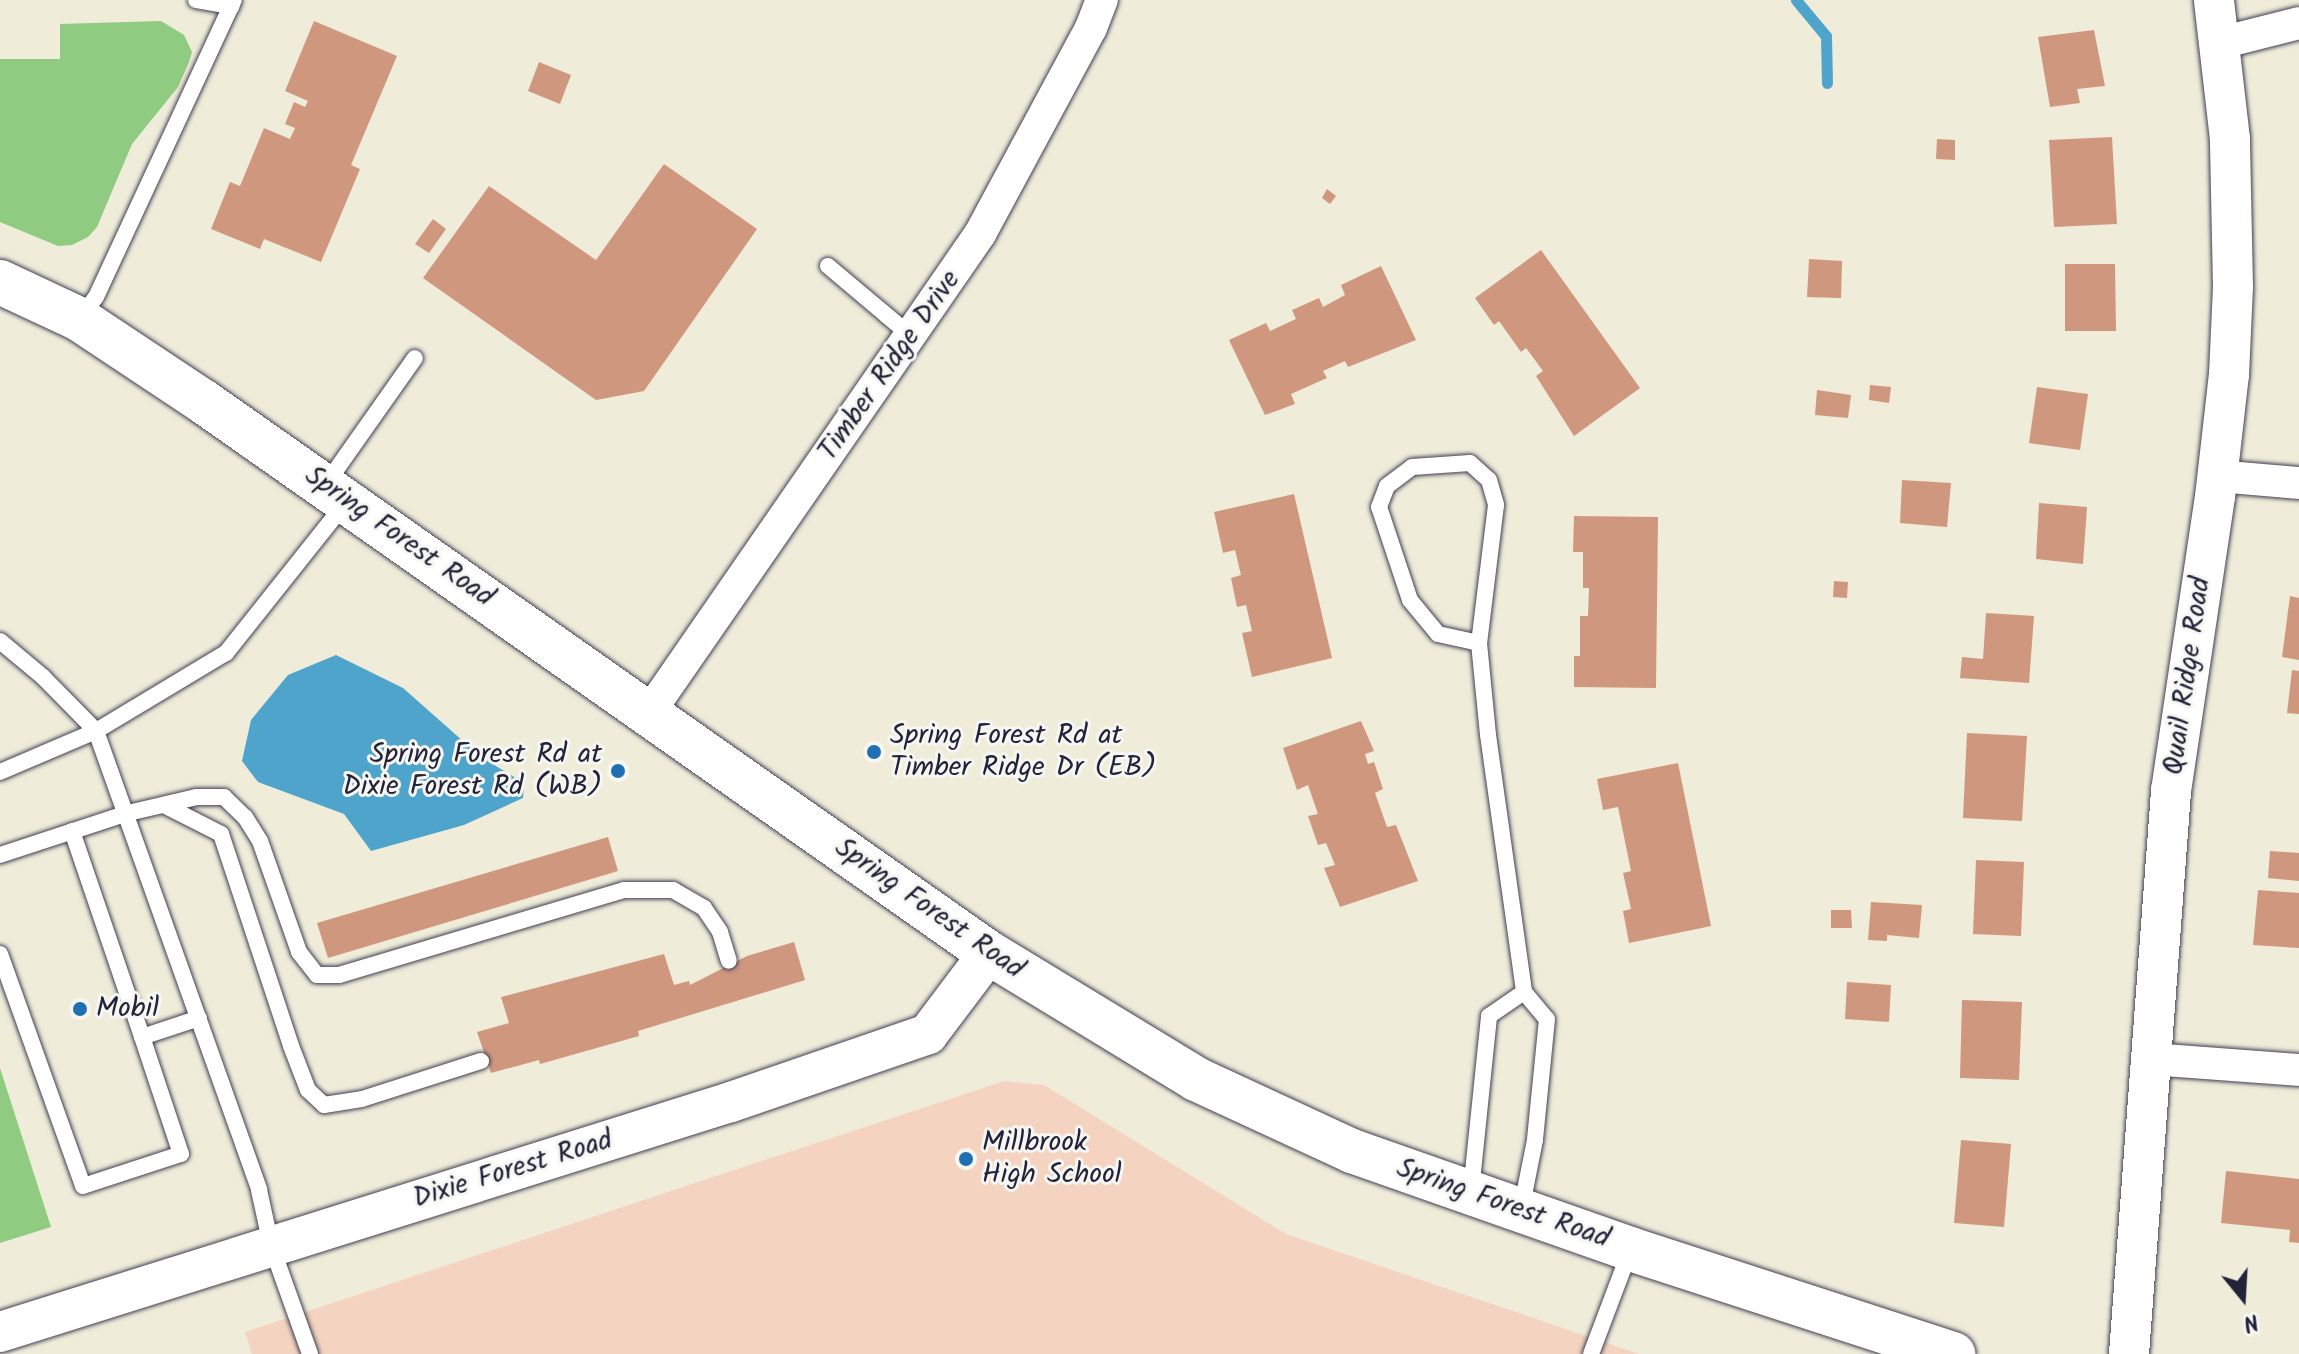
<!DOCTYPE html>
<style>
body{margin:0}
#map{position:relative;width:2299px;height:1354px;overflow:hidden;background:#efecda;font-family:Kalam,sans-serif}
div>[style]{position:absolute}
.built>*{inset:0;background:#f4d3c0}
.green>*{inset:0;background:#8fcb80}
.water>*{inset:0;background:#4fa4cb}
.stream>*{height:11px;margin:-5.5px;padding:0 5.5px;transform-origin:5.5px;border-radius:5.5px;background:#4fa4cb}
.building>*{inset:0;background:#d0977f}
.roads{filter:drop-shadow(0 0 2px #414053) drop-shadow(0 0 2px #414053)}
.service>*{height:16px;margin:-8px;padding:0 8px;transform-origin:8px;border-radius:8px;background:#fff}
.minor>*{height:32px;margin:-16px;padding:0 16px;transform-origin:16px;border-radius:16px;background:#fff}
.tertiary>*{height:40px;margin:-20px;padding:0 20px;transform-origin:20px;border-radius:20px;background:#fff}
.secondary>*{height:44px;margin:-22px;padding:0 22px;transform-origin:22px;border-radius:22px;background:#fff}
.dots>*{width:22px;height:22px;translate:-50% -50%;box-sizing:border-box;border:4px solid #f6f6f2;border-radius:50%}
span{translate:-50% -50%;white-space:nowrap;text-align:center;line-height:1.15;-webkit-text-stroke:6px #f6f6f2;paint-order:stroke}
.street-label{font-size:28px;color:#22223b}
.poi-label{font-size:28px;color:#22223b}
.left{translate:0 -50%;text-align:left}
.right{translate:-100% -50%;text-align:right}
.north{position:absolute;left:2203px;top:1258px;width:80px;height:80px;-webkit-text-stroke:6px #f6f6f2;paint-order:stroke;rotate:162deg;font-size:22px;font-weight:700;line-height:32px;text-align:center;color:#22223b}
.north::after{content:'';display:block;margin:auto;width:28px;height:36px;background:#22223b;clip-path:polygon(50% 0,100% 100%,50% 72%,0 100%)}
</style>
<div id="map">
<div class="built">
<div style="clip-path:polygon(1004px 1081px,1044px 1085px,1286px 1234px,1639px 1354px,252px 1354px,245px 1332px)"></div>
</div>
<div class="green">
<div style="clip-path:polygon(161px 21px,184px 35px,192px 52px,189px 62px,178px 87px,132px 144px,97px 227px,88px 237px,72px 245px,58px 246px,0 222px,0 59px,60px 59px,60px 24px)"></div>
<div style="clip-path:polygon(0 1068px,51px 1227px,0 1243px)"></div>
</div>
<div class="water">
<div style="clip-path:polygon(336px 655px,403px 688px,481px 757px,524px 783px,523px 798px,464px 825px,371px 851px,344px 814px,258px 782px,242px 761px,251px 720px,288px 675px)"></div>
</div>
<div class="stream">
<div style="left:1796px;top:0;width:47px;rotate:50.2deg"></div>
<div style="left:1826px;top:36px;width:47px;rotate:88.8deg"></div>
</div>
<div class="building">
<div style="clip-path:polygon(314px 21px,397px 56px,351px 165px,360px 169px,321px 262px,264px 239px,260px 249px,211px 229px,230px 182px,240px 186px,264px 128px,290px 139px,295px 128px,285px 124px,294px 102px,305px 107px,308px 101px,285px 91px)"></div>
<div style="clip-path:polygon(2094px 30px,2105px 86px,2077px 89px,2080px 103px,2050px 107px,2038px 37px)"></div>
<div style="clip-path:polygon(539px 62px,571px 75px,560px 104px,528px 91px)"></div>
<div style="clip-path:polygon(2112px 137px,2117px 224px,2054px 227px,2049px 140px)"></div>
<div style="clip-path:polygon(1937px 139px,1955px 140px,1955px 160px,1936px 159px)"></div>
<div style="clip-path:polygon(664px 164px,757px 229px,644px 391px,596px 400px,423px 278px,489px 186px,596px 260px)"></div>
<div style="clip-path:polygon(1327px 189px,1336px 196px,1330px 204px,1322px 198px)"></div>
<div style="clip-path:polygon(433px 219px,446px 229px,429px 253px,415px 244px)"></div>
<div style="clip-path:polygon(1541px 250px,1640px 388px,1574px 436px,1536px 376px,1543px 371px,1529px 352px,1526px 348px,1521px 352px,1499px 321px,1494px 325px,1475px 298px)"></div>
<div style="clip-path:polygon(1809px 259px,1842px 261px,1841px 298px,1807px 297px)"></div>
<div style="clip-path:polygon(2065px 264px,2115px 264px,2116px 331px,2065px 331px)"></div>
<div style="clip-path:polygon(1381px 266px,1416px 340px,1348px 367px,1345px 361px,1323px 371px,1327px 378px,1291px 394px,1295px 404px,1265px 415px,1229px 340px,1266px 323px,1270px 331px,1296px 319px,1292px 310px,1319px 298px,1323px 307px,1345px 295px,1341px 285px)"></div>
<div style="clip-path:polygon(1870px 385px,1891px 387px,1889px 403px,1869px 400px)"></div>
<div style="clip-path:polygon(2037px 387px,2088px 394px,2080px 450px,2029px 443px)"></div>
<div style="clip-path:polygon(1817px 390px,1851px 395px,1848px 418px,1815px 415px)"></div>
<div style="clip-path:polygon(1902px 480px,1951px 483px,1947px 527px,1900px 523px)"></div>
<div style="clip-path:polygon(1294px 494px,1332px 658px,1252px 677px,1242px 633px,1252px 631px,1246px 605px,1237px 607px,1231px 578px,1241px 575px,1235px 550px,1223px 553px,1214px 512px)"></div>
<div style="clip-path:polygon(2039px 503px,2087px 507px,2083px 564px,2036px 559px)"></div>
<div style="clip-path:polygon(1574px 516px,1658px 517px,1656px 688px,1574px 687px,1574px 656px,1580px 656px,1580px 616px,1588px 616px,1589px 588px,1583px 588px,1583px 552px,1573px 552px)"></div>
<div style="clip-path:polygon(1834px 581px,1848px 582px,1847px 598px,1833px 597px)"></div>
<div style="clip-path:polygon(2290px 596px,2299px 598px,2299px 660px,2282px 657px)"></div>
<div style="clip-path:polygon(1986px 613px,2034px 616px,2029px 683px,1960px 678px,1962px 657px,1983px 659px)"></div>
<div style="clip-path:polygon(2292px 670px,2299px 671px,2299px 714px,2287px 713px)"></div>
<div style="clip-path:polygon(1361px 721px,1374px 751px,1365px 754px,1368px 764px,1374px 762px,1383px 789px,1375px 793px,1387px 827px,1396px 825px,1418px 881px,1340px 907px,1324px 868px,1335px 865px,1326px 843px,1318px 845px,1308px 816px,1318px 814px,1308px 785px,1297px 790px,1283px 748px)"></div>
<div style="clip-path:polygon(1967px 733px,2027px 736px,2022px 821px,1963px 818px)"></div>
<div style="clip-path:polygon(1678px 763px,1711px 926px,1629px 943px,1623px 911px,1631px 909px,1623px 873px,1631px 871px,1618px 807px,1603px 810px,1597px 779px)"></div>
<div style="clip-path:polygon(608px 837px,618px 871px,328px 958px,317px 923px)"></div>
<div style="clip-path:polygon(2270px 851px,2299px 853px,2299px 881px,2268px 878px)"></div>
<div style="clip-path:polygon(1976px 860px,2024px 862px,2021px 936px,1973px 934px)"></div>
<div style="clip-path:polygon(2258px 890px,2299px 893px,2299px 948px,2253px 945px)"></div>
<div style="clip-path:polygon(1871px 902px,1922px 905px,1919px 938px,1887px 935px,1887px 941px,1868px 940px)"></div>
<div style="clip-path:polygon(1831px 910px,1851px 910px,1852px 928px,1831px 928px)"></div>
<div style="clip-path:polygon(794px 942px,805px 980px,638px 1031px,639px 1036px,540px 1064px,539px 1060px,491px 1073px,477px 1032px,509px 1023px,501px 997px,664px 954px,674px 985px,689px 981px,690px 985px,747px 956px)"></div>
<div style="clip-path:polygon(1847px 982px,1891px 985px,1889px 1022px,1845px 1019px)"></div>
<div style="clip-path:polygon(1962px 1000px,2022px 1002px,2019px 1080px,1960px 1078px)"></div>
<div style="clip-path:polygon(1961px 1140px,2011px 1144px,2004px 1227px,1954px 1223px)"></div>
<div style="clip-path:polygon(2226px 1171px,2299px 1179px,2299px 1243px,2289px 1242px,2290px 1230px,2221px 1223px)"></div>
</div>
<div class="roads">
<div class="service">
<div style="left:196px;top:0;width:36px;rotate:10deg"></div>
<div style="left:828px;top:266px;width:107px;rotate:40.1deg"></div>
<div style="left:80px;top:318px;width:26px;rotate:-53deg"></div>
<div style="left:96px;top:297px;width:327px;rotate:-65.1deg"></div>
<div style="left:326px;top:484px;width:154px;rotate:-54.8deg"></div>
<div style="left:0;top:641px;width:56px;rotate:39.9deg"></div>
<div style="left:43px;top:677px;width:76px;rotate:45.5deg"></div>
<div style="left:96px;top:731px;width:487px;rotate:70.4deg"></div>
<div style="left:259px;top:1190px;width:56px;rotate:77.7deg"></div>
<div style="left:271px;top:1245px;width:116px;rotate:70.3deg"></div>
<div style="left:1479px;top:643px;width:42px;rotate:-167.6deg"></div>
<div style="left:1438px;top:634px;width:44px;rotate:-129.5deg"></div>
<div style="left:1410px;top:600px;width:98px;rotate:-108.4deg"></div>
<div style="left:1379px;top:507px;width:22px;rotate:-69deg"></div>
<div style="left:1387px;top:486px;width:31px;rotate:-37deg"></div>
<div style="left:1412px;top:467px;width:58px;rotate:-3.9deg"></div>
<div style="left:1470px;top:463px;width:25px;rotate:42deg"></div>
<div style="left:1489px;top:480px;width:26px;rotate:74deg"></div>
<div style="left:1496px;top:505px;width:139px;rotate:97deg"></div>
<div style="left:1479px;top:643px;width:92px;rotate:84.4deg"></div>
<div style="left:1488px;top:735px;width:260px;rotate:82deg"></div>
<div style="left:1524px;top:992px;width:35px;rotate:50deg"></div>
<div style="left:1547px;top:1019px;width:122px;rotate:95.7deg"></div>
<div style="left:1535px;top:1140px;width:71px;rotate:101.3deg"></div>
<div style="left:0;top:772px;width:104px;rotate:-23.1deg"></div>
<div style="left:96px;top:731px;width:152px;rotate:-31deg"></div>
<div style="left:226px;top:653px;width:193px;rotate:-51.5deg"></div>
<div style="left:166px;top:806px;width:62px;rotate:27deg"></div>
<div style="left:221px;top:834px;width:223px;rotate:71.7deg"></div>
<div style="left:291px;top:1046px;width:47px;rotate:68.9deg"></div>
<div style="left:308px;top:1090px;width:22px;rotate:43deg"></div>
<div style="left:324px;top:1105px;width:38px;rotate:-9deg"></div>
<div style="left:362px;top:1099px;width:125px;rotate:-17.7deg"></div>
<div style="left:72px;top:831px;width:218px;rotate:71.2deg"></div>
<div style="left:0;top:855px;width:135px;rotate:-18.2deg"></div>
<div style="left:128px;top:813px;width:71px;rotate:-13.1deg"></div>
<div style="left:197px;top:797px;width:27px"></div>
<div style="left:224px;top:797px;width:29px;rotate:44deg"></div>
<div style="left:245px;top:817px;width:28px;rotate:58deg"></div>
<div style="left:260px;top:841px;width:118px;rotate:70.6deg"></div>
<div style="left:299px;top:952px;width:29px;rotate:52deg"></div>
<div style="left:317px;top:975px;width:22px"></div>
<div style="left:339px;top:975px;width:297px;rotate:-16.6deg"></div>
<div style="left:624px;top:890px;width:49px"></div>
<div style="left:673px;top:890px;width:36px;rotate:30deg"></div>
<div style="left:704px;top:908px;width:29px;rotate:56deg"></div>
<div style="left:720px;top:932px;width:30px;rotate:73deg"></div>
<div style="left:0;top:954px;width:246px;rotate:70.3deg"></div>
<div style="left:83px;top:1186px;width:103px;rotate:-18.1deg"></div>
<div style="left:181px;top:1154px;width:123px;rotate:-108.4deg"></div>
<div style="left:142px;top:1037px;width:60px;rotate:-18.4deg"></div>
<div style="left:1471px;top:1191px;width:176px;rotate:-84.1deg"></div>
<div style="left:1489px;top:1016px;width:42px;rotate:-34.4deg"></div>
<div style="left:1591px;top:1354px;width:110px;rotate:-69.3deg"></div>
</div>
<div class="minor">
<div style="left:2220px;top:43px;width:81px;rotate:-14.2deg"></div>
<div style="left:2217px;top:476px;width:82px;rotate:4.9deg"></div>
<div style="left:648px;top:714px;width:584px;rotate:-55.33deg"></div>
<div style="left:980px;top:234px;width:234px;rotate:-61.7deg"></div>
<div style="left:1091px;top:28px;width:30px;rotate:-69deg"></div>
<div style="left:2150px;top:1059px;width:149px;rotate:4.2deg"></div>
</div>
<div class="tertiary">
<div style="left:0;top:1332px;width:766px;rotate:-17.47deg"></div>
<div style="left:731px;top:1102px;width:208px;rotate:-19deg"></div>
<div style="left:928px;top:1034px;width:101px;rotate:-53deg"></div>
<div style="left:2129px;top:1354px;width:565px;rotate:-85.73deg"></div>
<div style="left:2171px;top:791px;width:297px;rotate:-81.5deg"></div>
<div style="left:2215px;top:497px;width:123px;rotate:-83.5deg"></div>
<div style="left:2229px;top:375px;width:88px;rotate:-87.4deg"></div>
<div style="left:2233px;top:287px;width:148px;rotate:-91.2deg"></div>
<div style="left:2230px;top:139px;width:140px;rotate:-96.6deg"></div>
</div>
<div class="secondary">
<div style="left:0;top:282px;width:87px;rotate:25.1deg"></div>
<div style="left:79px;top:319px;width:150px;rotate:33.6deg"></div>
<div style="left:204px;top:402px;width:959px;rotate:35.07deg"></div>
<div style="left:989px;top:953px;width:242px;rotate:31.3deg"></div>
<div style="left:1196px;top:1079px;width:172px;rotate:24.8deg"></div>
<div style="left:1352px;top:1151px;width:295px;rotate:19.4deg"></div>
<div style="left:1630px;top:1249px;width:340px;rotate:18deg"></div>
</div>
</div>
<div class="dots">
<div style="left:874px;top:752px;background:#1f6fb2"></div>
<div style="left:618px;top:771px;background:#1f6fb2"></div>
<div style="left:80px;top:1009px;background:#1f6fb2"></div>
<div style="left:966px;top:1159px;background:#1f6fb2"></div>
</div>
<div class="street-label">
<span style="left:890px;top:366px;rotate:-55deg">Timber Ridge Drive</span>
<span style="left:399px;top:537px;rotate:35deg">Spring Forest Road</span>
<span style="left:2188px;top:676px;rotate:-82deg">Quail Ridge Road</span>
<span style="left:929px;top:909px;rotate:35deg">Spring Forest Road</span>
<span style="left:513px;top:1170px;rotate:-17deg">Dixie Forest Road</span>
<span style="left:1503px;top:1204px;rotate:19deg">Spring Forest Road</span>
</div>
<div class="poi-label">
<span class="left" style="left:890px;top:752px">Spring Forest Rd at<br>Timber Ridge Dr (EB)</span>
<span class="right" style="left:602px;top:771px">Spring Forest Rd at<br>Dixie Forest Rd (WB)</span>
<span class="left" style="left:96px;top:1009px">Mobil</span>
<span class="left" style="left:982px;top:1159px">Millbrook<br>High School</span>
</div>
<div class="north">N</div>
</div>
